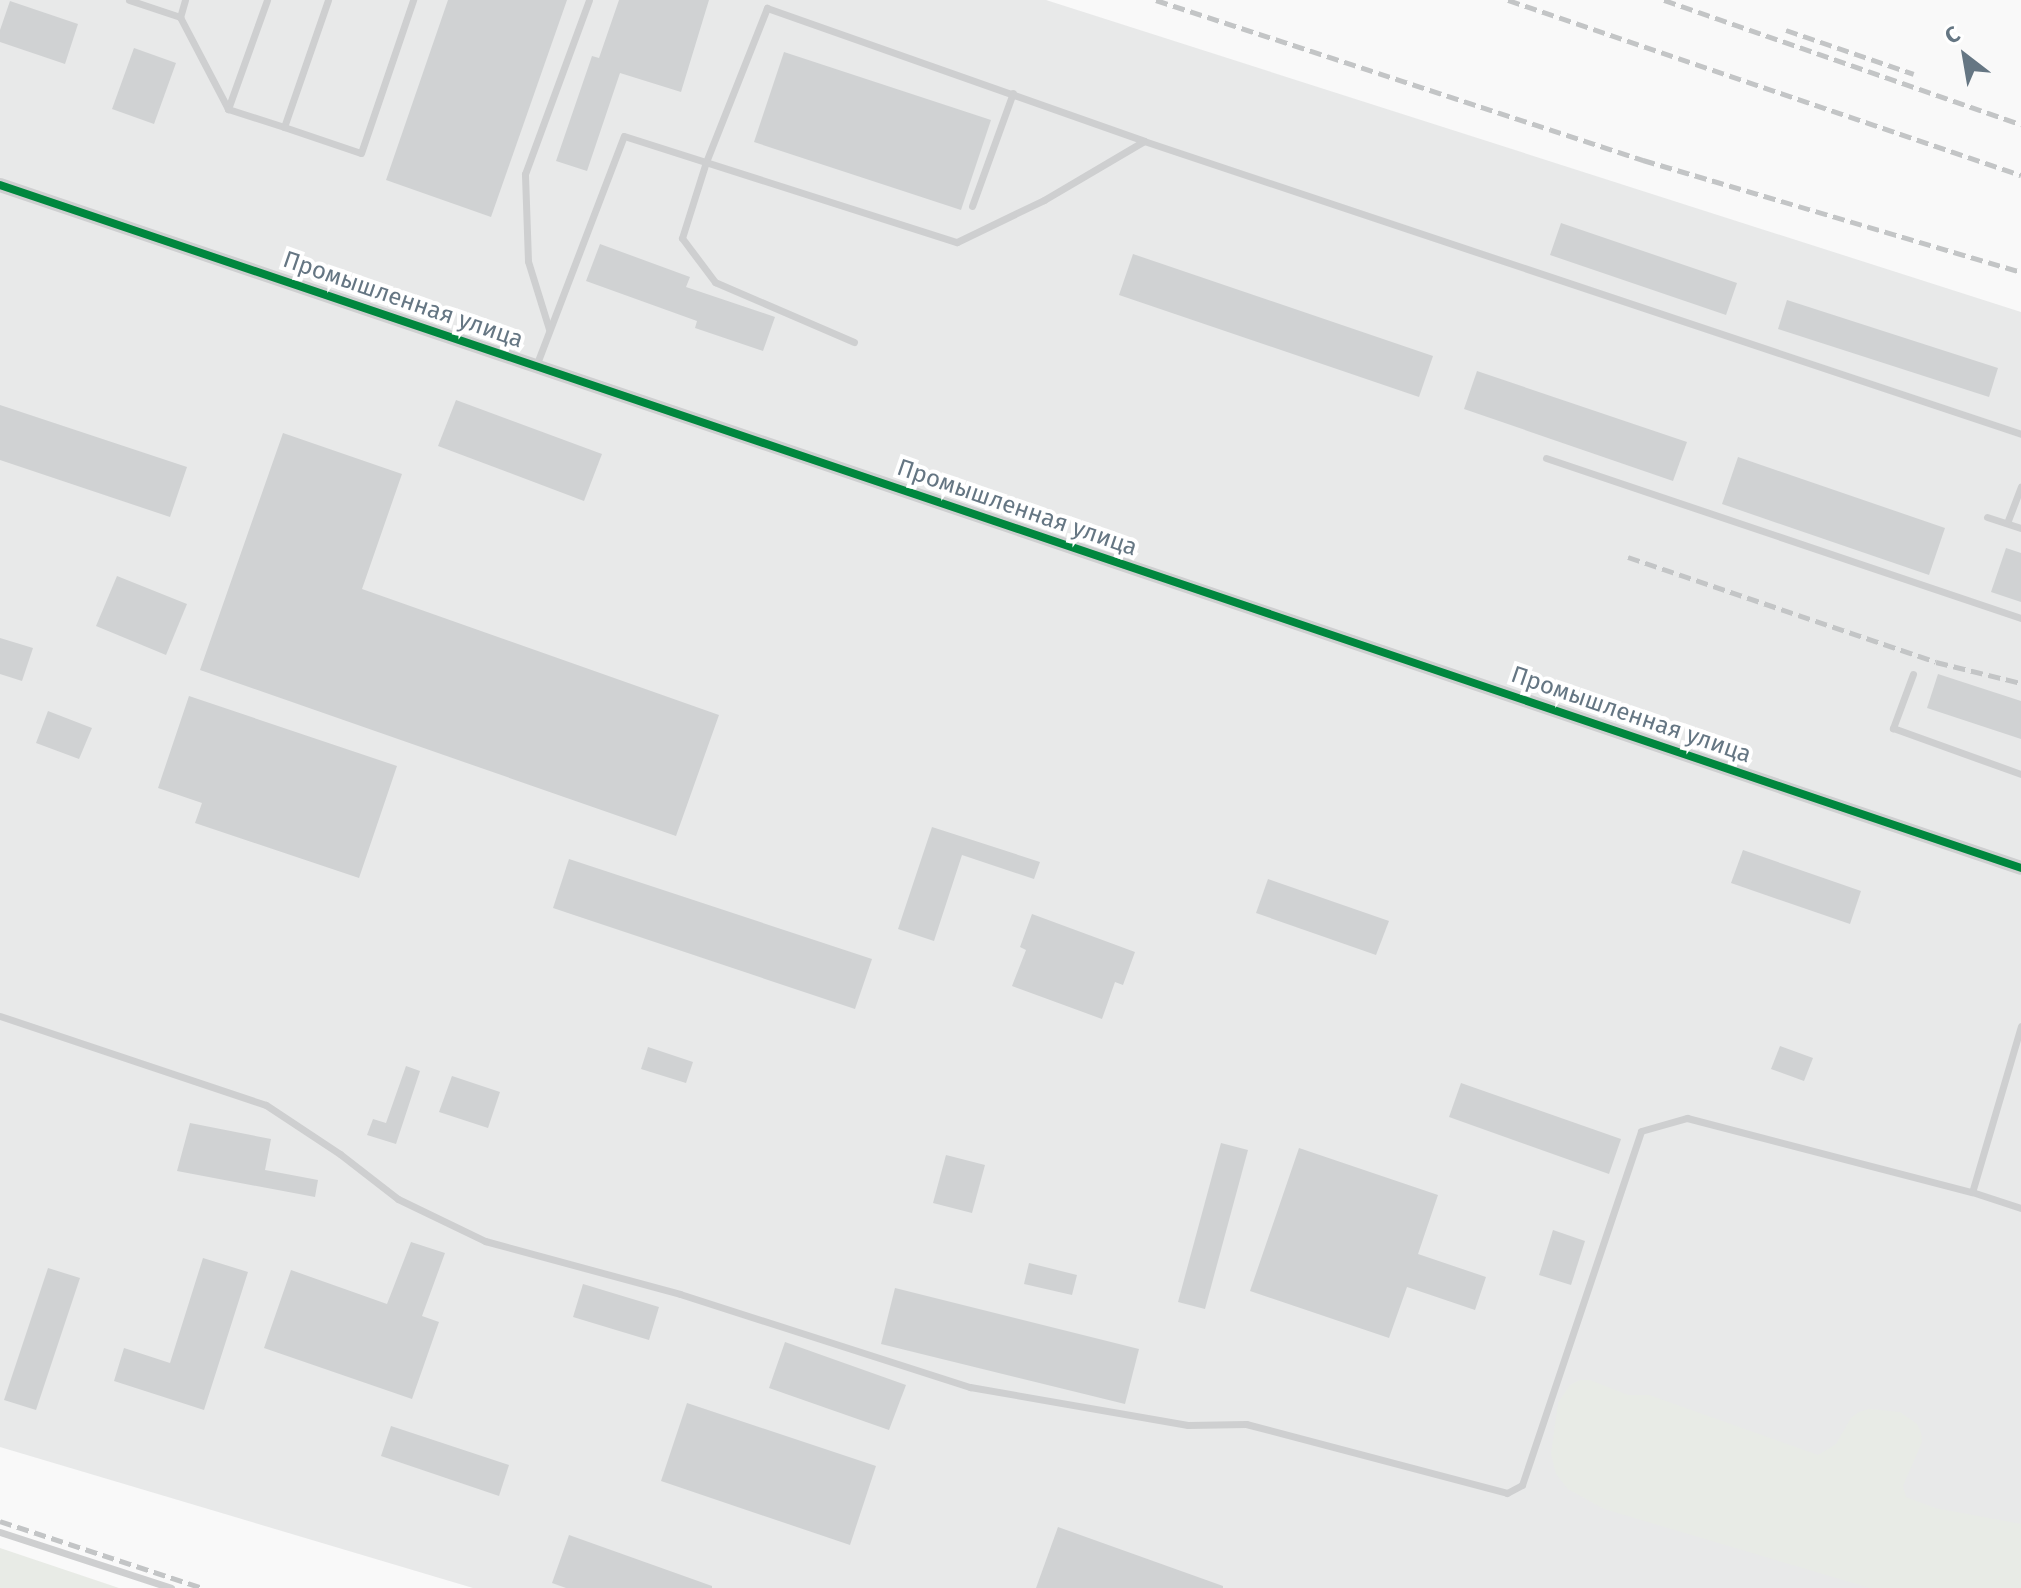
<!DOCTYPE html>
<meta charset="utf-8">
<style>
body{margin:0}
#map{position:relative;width:2021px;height:1588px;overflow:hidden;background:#f9f9f9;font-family:"Fira Sans",sans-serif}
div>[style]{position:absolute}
.built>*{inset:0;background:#e8e9e9}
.green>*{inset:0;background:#e8ebe6}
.building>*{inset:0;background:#d0d2d3}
.service>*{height:7px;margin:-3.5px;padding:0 3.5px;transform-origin:3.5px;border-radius:3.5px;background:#cecfd0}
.minor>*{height:14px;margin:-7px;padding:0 7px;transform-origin:7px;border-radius:7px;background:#cecfd0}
.rail>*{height:5px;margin-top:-2.5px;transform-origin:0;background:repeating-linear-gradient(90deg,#c3c5c6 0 12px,transparent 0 18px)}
.cycleway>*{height:8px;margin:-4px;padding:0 4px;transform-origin:4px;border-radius:4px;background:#00873e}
span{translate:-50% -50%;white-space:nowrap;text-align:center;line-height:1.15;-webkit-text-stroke:8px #fff;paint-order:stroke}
.street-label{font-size:24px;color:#657683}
.north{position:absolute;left:1925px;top:16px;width:80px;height:80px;-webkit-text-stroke:6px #fff;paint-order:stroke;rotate:329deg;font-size:22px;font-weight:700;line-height:32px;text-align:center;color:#657683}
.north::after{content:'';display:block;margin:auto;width:28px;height:36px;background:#657683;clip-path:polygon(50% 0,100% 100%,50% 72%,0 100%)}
</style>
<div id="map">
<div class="built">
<div style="clip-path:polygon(0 0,1046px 0,2021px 312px,2021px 1588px,473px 1588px,0 1447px)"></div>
</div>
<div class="green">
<div style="clip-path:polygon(1580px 1380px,1590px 1380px,1628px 1395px,1649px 1395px,1818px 1455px,1836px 1444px,1851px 1418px,1859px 1412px,1869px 1409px,1900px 1412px,1917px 1424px,1921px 1433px,1922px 1442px,1903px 1486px,1906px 1497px,1935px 1508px,2021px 1524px,2021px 1588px,1870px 1588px,1604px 1509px,1568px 1489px,1556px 1474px,1551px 1454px,1558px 1403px,1570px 1385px)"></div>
<div style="clip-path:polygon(0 1548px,119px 1588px,0 1588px)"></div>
</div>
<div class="building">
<div style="clip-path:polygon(448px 0,567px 0,491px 217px,386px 180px)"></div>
<div style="clip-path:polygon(619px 0,709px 0,681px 92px,620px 73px,587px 171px,556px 161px,592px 56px,599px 58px)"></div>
<div style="clip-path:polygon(10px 1px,78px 24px,65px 64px,0 42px,0 30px)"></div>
<div style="clip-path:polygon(134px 48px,176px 63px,154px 124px,112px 109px)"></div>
<div style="clip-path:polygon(784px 52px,991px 120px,961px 210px,754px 142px)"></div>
<div style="clip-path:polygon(1561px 223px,1737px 283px,1726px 315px,1550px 255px)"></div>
<div style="clip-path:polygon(600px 244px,690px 277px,686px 287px,775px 317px,763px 351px,695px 328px,697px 321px,586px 281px)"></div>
<div style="clip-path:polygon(1133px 254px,1433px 356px,1419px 397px,1119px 295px)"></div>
<div style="clip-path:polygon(1787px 300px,1998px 368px,1989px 397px,1778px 329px)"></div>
<div style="clip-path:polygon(1477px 371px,1687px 442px,1673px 481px,1464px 409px)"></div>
<div style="clip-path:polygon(456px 400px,602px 454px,584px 501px,438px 446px)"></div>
<div style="clip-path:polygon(0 405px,187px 467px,170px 517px,0 460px)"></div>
<div style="clip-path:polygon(283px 433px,402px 474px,362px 589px,719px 715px,676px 836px,200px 670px)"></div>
<div style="clip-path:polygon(1738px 457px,1945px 528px,1929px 575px,1722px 504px)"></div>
<div style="clip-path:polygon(2006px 548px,2021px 553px,2021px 602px,1991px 592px)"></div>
<div style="clip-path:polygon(117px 576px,187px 604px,166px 655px,96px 626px)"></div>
<div style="clip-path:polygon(0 638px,33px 648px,22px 681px,0 674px)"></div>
<div style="clip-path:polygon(1938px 674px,2021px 701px,2021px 739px,1927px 708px)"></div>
<div style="clip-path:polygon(189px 696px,397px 766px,359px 878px,195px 823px,202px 803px,158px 788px)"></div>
<div style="clip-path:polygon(48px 711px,92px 728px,79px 759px,36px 743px)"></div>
<div style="clip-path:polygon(932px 827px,1040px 862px,1034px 879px,962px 855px,934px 941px,898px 929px)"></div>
<div style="clip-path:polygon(1743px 850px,1861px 891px,1850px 924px,1731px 883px)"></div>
<div style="clip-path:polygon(569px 859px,872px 959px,855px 1009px,553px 908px)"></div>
<div style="clip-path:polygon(1268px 879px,1389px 921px,1376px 955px,1256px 913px)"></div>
<div style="clip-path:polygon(1032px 914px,1135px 952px,1123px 985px,1115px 982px,1102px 1019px,1012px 986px,1026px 950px,1020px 947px)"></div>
<div style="clip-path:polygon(1780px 1046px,1813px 1058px,1804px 1081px,1771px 1069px)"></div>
<div style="clip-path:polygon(648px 1047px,693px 1062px,686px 1083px,641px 1069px)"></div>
<div style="clip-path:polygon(406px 1066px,420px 1071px,396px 1144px,367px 1135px,373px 1119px,386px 1123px)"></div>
<div style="clip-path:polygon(452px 1076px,500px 1092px,488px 1128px,439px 1112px)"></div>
<div style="clip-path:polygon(1461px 1083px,1621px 1139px,1609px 1174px,1449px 1117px)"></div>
<div style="clip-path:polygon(190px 1123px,271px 1139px,265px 1170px,318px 1180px,315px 1197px,177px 1171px)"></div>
<div style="clip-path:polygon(1221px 1143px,1248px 1150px,1205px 1309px,1178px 1302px)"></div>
<div style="clip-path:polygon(1299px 1148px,1438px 1195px,1418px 1254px,1486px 1277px,1475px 1310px,1407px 1287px,1389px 1338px,1250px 1291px)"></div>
<div style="clip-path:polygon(946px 1155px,985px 1165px,972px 1213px,933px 1203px)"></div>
<div style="clip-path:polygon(1553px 1230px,1585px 1241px,1571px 1285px,1539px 1275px)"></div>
<div style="clip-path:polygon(411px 1242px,445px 1253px,422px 1316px,439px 1322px,412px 1399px,264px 1348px,291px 1270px,387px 1304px)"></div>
<div style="clip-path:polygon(203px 1258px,248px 1272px,204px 1410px,114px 1381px,124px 1348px,170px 1363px)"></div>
<div style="clip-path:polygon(1029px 1263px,1077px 1275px,1072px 1295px,1024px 1284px)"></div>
<div style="clip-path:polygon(48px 1268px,80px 1278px,36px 1410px,4px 1400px)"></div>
<div style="clip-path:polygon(583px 1284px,659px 1307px,649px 1340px,573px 1317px)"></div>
<div style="clip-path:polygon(895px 1288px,1139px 1349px,1125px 1404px,881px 1344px)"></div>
<div style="clip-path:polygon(785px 1342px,906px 1385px,889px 1430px,769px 1388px)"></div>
<div style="clip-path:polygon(687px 1403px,876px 1466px,850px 1545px,661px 1481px)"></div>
<div style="clip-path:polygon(391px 1426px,509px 1465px,499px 1496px,381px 1456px)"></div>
<div style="clip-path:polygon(1058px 1527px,1223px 1586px,1223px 1588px,1036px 1588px)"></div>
<div style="clip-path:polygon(569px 1535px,712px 1586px,712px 1588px,566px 1588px,552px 1583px)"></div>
</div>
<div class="service">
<div style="left:129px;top:0;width:54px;rotate:18.4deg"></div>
<div style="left:185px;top:0;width:18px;rotate:106deg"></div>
<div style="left:180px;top:17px;width:104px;rotate:62.4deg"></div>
<div style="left:267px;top:0;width:116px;rotate:109.7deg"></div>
<div style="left:228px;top:109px;width:59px;rotate:17.8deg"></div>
<div style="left:328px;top:0;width:134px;rotate:109.1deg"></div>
<div style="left:284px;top:127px;width:81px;rotate:18.7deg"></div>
<div style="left:361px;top:153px;width:162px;rotate:-71.2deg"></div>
<div style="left:972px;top:206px;width:120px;rotate:-70.1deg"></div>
<div style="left:549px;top:329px;width:71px;rotate:-107.2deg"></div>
<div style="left:528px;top:261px;width:87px;rotate:-92deg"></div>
<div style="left:525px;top:174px;width:185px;rotate:-69.8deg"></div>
<div style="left:854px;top:342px;width:151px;rotate:-156.7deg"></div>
<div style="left:715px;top:282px;width:55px;rotate:-126.9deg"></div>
<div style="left:682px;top:238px;width:80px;rotate:-72.5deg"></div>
<div style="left:706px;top:162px;width:166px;rotate:-68.4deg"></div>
<div style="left:767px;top:8px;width:400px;rotate:19.4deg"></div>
<div style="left:1144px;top:141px;width:925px;rotate:18.47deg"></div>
<div style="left:536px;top:366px;width:246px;rotate:-69.1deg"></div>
<div style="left:624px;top:136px;width:349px;rotate:17.7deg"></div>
<div style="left:957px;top:242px;width:97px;rotate:-25.8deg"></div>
<div style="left:1044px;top:200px;width:116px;rotate:-30.5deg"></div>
<div style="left:1546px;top:458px;width:501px;rotate:18.62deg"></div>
<div style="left:1987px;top:517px;width:36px;rotate:18deg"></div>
<div style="left:2007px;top:523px;width:39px;rotate:-69deg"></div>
<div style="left:1913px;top:674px;width:58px;rotate:110.3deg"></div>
<div style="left:1893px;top:728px;width:136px;rotate:19.8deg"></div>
<div style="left:0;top:1016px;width:280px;rotate:18.5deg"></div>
<div style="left:266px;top:1105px;width:89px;rotate:33.5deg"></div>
<div style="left:340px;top:1154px;width:73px;rotate:37.8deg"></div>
<div style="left:398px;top:1199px;width:97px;rotate:25.8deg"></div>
<div style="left:485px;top:1241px;width:202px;rotate:15.2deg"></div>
<div style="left:680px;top:1294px;width:305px;rotate:17.8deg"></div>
<div style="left:970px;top:1387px;width:221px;rotate:9.9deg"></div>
<div style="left:1188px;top:1425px;width:58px;rotate:-1deg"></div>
<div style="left:1246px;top:1424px;width:270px;rotate:14.8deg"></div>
<div style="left:1507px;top:1493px;width:17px;rotate:-28deg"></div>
<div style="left:1522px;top:1485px;width:373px;rotate:-71.4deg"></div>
<div style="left:1641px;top:1131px;width:48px;rotate:-15.8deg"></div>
<div style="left:1687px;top:1118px;width:294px;rotate:14.6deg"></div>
<div style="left:2021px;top:1026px;width:173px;rotate:106.4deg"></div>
<div style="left:1972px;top:1192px;width:52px;rotate:18.1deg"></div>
<div style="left:0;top:1532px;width:180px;rotate:18.1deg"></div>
</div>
<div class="minor">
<div style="left:0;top:185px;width:2133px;rotate:18.67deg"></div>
</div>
<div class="rail">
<div style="left:1156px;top:0;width:513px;rotate:18.19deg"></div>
<div style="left:1643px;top:160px;width:394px;rotate:16.5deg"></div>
<div style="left:1508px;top:0;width:542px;rotate:18.84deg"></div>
<div style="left:1664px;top:0;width:378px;rotate:19.2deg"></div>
<div style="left:1786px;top:30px;width:135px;rotate:19deg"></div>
<div style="left:1628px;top:557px;width:325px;rotate:18.8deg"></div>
<div style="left:1936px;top:662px;width:88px;rotate:13.9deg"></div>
<div style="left:0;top:1521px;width:214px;rotate:18.3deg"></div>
</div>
<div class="cycleway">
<div style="left:0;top:185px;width:2133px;rotate:18.67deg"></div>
</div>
<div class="street-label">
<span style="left:403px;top:300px;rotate:19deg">Промышленная улица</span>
<span style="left:1017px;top:508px;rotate:19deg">Промышленная улица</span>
<span style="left:1631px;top:715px;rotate:19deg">Промышленная улица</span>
</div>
<div class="north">С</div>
</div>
